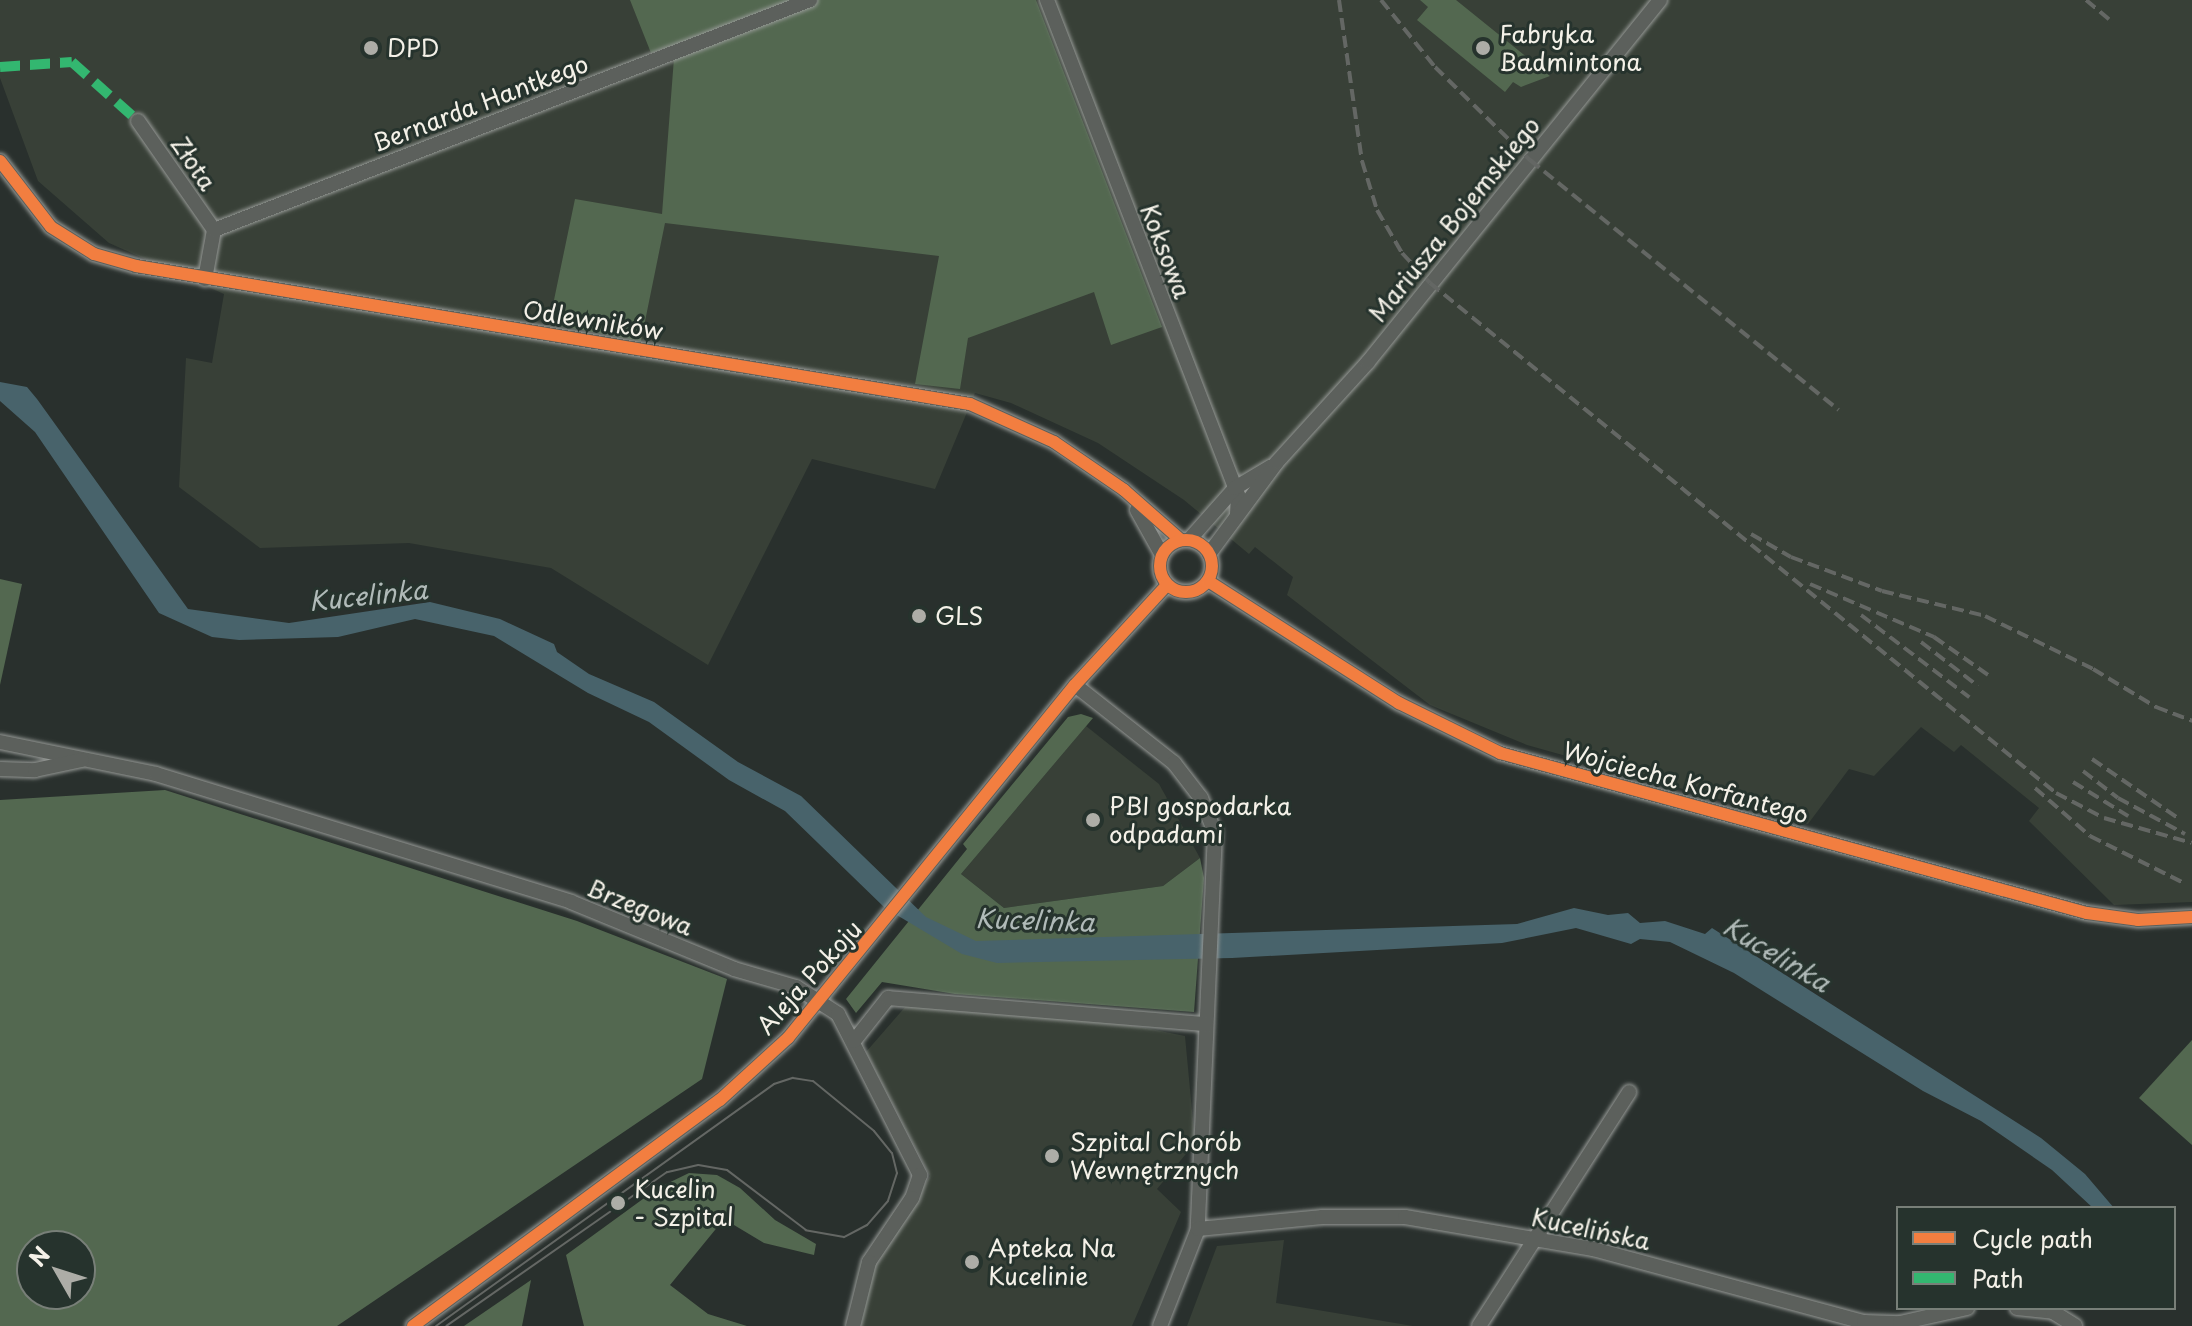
<!DOCTYPE html>
<meta charset="utf-8">
<style>
body{margin:0}
#map{position:relative;width:2192px;height:1326px;overflow:hidden;background:#29302d;font-family:"Playpen Sans",sans-serif}
div>[style]{position:absolute}
.built>*{inset:0;background:#384037}
.green>*{inset:0;background:#536850}
.water>*{inset:0;background:#48636b}
.roads{filter:drop-shadow(0 0 2px #969996) drop-shadow(0 0 2px #969996)}
.minor>*{height:14px;margin:-7px;padding:0 7px;transform-origin:7px;border-radius:7px;background:#5c605c}
.minor>.ring{margin:-7px;padding:0;box-sizing:content-box;background:none;border:14px solid #5c605c;border-radius:50%}
.tram>*{height:2px;margin:-1px;padding:0 1px;transform-origin:1px;border-radius:1px;background:#646764}
.rail>*{height:4px;margin-top:-2px;transform-origin:0;background:repeating-linear-gradient(90deg,#646764 0 12px,transparent 0 18px)}
.quiet>*{height:10px;margin-top:-5px;transform-origin:0;background:repeating-linear-gradient(90deg,#33b770 0 20px,transparent 0 30px)}
.cycleway>*{height:12px;margin:-6px;padding:0 6px;transform-origin:6px;border-radius:6px;background:#f27e40}
.cycleway>.ring{margin:-6px;padding:0;box-sizing:content-box;background:none;border:12px solid #f27e40;border-radius:50%}
.dots>*{width:22px;height:22px;translate:-50% -50%;box-sizing:border-box;border:4px solid #26332d;border-radius:50%}
span{translate:-50% -50%;white-space:nowrap;text-align:center;line-height:1.15;-webkit-text-stroke:6px #26332d;paint-order:stroke}
.poi-label{font-size:24px;color:#f4f1e8}
.left{translate:0 -50%;text-align:left}
.street-label{font-size:24px;color:#f4f1e8}
.water-label{font-size:26px;color:#b0bab8;font-style:italic}
.legend{position:absolute;left:1896px;top:1206px;width:280px;height:104px;box-sizing:border-box;background:#26332d;border:2px solid #787f78;margin:0;padding:10px 14px;list-style:none;font-size:24px;color:#f4f1e8}
.legend li{display:flex;align-items:center;gap:16px;height:40px}
.legend b{width:40px;border:2px solid #787f78}
.north{position:absolute;left:16px;top:1230px;width:80px;height:80px;box-sizing:border-box;background:#26332d;border:2px solid #787f78;border-radius:50%;rotate:309deg;font-size:22px;font-weight:700;line-height:32px;text-align:center;color:#f4f1e8}
.north::after{content:'';display:block;margin:auto;width:28px;height:36px;background:#adada7;clip-path:polygon(50% 0,100% 100%,50% 72%,0 100%)}
</style>
<div id="map">
<div class="built">
<div style="clip-path:polygon(0 0,2192px 0,2192px 902px,2114px 905px,2029px 821px,2039px 808px,1961px 745px,1954px 752px,1921px 727px,1874px 776px,1849px 769px,1808px 824px,1527px 745px,1430px 705px,1287px 595px,1293px 577px,1255px 547px,1249px 554px,1184px 500px,1098px 443px,1011px 403px,975px 393px,935px 489px,812px 459px,708px 665px,551px 568px,409px 543px,260px 548px,179px 487px,186px 358px,212px 363px,224px 294px,109px 243px,38px 181px,0 78px)"></div>
<div style="clip-path:polygon(1086px 726px,1159px 784px,1200px 858px,1163px 886px,1004px 908px,961px 874px)"></div>
<div style="clip-path:polygon(906px 1006px,1116px 1022px,1185px 1036px,1195px 1143px,1157px 1189px,1181px 1212px,1132px 1326px,861px 1326px,875px 1265px,930px 1176px,866px 1052px)"></div>
<div style="clip-path:polygon(1284px 1240px,1276px 1303px,1413px 1326px,1187px 1326px,1217px 1246px)"></div>
</div>
<div class="green">
<div style="clip-path:polygon(630px 0,1036px 0,1162px 327px,1111px 345px,1094px 292px,968px 338px,960px 389px,915px 384px,939px 256px,665px 223px,641px 341px,549px 324px,575px 199px,662px 214px,675px 45px,651px 53px)"></div>
<div style="clip-path:polygon(1420px 0,1456px 0,1550px 76px,1521px 87px,1513px 82px,1505px 92px,1417px 20px,1428px 7px)"></div>
<div style="clip-path:polygon(0 579px,22px 584px,0 685px)"></div>
<div style="clip-path:polygon(1081px 714px,1093px 718px,961px 874px,1004px 908px,1163px 886px,1200px 858px,1204px 878px,1194px 1012px,955px 994px,882px 982px,856px 1013px,846px 999px,967px 849px,963px 844px,1068px 717px)"></div>
<div style="clip-path:polygon(evenodd,165px 790px,577px 921px,727px 979px,702px 1079px,337px 1326px,0 1326px,0 800px,165px 790px,32px 1246px,80px 1246px,80px 1294px,32px 1294px,32px 1246px)"></div>
<div style="clip-path:polygon(2192px 1040px,2192px 1145px,2139px 1098px)"></div>
<div style="clip-path:polygon(689px 1173px,717px 1175px,740px 1188px,775px 1220px,816px 1244px,814px 1255px,764px 1243px,724px 1219px,670px 1285px,708px 1314px,747px 1326px,584px 1326px,566px 1255px,658px 1188px)"></div>
<div style="clip-path:polygon(531px 1280px,522px 1326px,464px 1326px)"></div>
</div>
<div class="water">
<div style="clip-path:polygon(0 382px,27px 387px,37px 399px,188px 609px,289px 623px,430px 602px,500px 619px,554px 644px,557px 652px,589px 674px,654px 702px,738px 762px,801px 796px,926px 917px,976px 941px,1517px 924px,1574px 908px,1608px 915px,1628px 913px,1640px 923px,1665px 921px,1705px 934px,1712px 928px,2041px 1138px,2085px 1174px,2114px 1208px,2093px 1208px,2052px 1170px,1981px 1121px,1923px 1091px,1734px 973px,1670px 942px,1640px 939px,1631px 944px,1576px 928px,1502px 943px,1232px 958px,997px 963px,962px 954px,885px 908px,785px 811px,729px 780px,649px 722px,588px 693px,494px 636px,415px 619px,338px 637px,239px 640px,212px 637px,159px 613px,35px 432px,0 401px)"></div>
</div>
<div class="roads">
<div class="minor">
<div style="left:1047px;top:0;width:531px;rotate:68.9deg"></div>
<div style="left:1238px;top:495px;width:20px;rotate:93deg"></div>
<div style="left:138px;top:121px;width:133px;rotate:55.1deg"></div>
<div style="left:0;top:161px;width:83px;rotate:52.3deg"></div>
<div style="left:51px;top:227px;width:51px;rotate:32.1deg"></div>
<div style="left:94px;top:254px;width:44px;rotate:15.9deg"></div>
<div style="left:136px;top:266px;width:845px;rotate:9.4deg"></div>
<div style="left:970px;top:404px;width:92px;rotate:24.3deg"></div>
<div style="left:1054px;top:442px;width:85px;rotate:34.4deg"></div>
<div style="left:1124px;top:490px;width:76px;rotate:41.3deg"></div>
<div style="left:205px;top:279px;width:50px;rotate:-79.6deg"></div>
<div style="left:214px;top:230px;width:639px;rotate:-21.1deg"></div>
<div style="left:1137px;top:510px;width:51px;rotate:60.9deg"></div>
<div class="ring" style="left:1160px;top:540px;width:38px;height:38px"></div>
<div style="left:1189px;top:540px;width:69px;rotate:-48.5deg"></div>
<div style="left:1235px;top:488px;width:41px;rotate:-31deg"></div>
<div style="left:1209px;top:554px;width:114px;rotate:-53.5deg"></div>
<div style="left:1277px;top:462px;width:135px;rotate:-47.7deg"></div>
<div style="left:1368px;top:362px;width:465px;rotate:-51.1deg"></div>
<div style="left:1208px;top:581px;width:227px;rotate:32.6deg"></div>
<div style="left:1399px;top:703px;width:113px;rotate:26.3deg"></div>
<div style="left:1500px;top:753px;width:608px;rotate:15.25deg"></div>
<div style="left:2087px;top:913px;width:51px;rotate:7.8deg"></div>
<div style="left:2138px;top:920px;width:54px;rotate:-3.2deg"></div>
<div style="left:1075px;top:685px;width:126px;rotate:38.2deg"></div>
<div style="left:1174px;top:763px;width:44px;rotate:52.4deg"></div>
<div style="left:1201px;top:798px;width:37px;rotate:68deg"></div>
<div style="left:1215px;top:832px;width:397px;rotate:92.5deg"></div>
<div style="left:1198px;top:1229px;width:104px;rotate:111.4deg"></div>
<div style="left:0;top:742px;width:159px;rotate:11.6deg"></div>
<div style="left:156px;top:774px;width:434px;rotate:17.1deg"></div>
<div style="left:571px;top:902px;width:176px;rotate:22.3deg"></div>
<div style="left:734px;top:969px;width:65px;rotate:16.2deg"></div>
<div style="left:796px;top:987px;width:50px;rotate:32.7deg"></div>
<div style="left:838px;top:1014px;width:181px;rotate:63deg"></div>
<div style="left:920px;top:1175px;width:24px;rotate:109deg"></div>
<div style="left:912px;top:1198px;width:77px;rotate:123.9deg"></div>
<div style="left:869px;top:1262px;width:66px;rotate:104deg"></div>
<div style="left:0;top:769px;width:35px;rotate:2deg"></div>
<div style="left:35px;top:770px;width:48px;rotate:-12deg"></div>
<div style="left:854px;top:1041px;width:55px;rotate:-51.7deg"></div>
<div style="left:888px;top:998px;width:319px;rotate:4.7deg"></div>
<div style="left:1198px;top:1229px;width:125px;rotate:-5.5deg"></div>
<div style="left:1322px;top:1217px;width:83px"></div>
<div style="left:1405px;top:1217px;width:191px;rotate:9.7deg"></div>
<div style="left:1593px;top:1249px;width:281px;rotate:15.1deg"></div>
<div style="left:1864px;top:1322px;width:36px;rotate:2deg"></div>
<div style="left:1900px;top:1323px;width:69px;rotate:-12.6deg"></div>
<div style="left:2017px;top:1308px;width:36px;rotate:6deg"></div>
<div style="left:2053px;top:1312px;width:26px;rotate:32deg"></div>
<div style="left:413px;top:1326px;width:381px;rotate:-36.4deg"></div>
<div style="left:720px;top:1100px;width:92px;rotate:-42.4deg"></div>
<div style="left:788px;top:1038px;width:455px;rotate:-50.9deg"></div>
<div style="left:1075px;top:685px;width:136px;rotate:-47.4deg"></div>
<div style="left:1479px;top:1326px;width:278px;rotate:-57.3deg"></div>
</div>
</div>
<div class="tram">
<div style="left:436px;top:1326px;width:416px;rotate:-35.6deg"></div>
<div style="left:774px;top:1084px;width:20px;rotate:-18deg"></div>
<div style="left:793px;top:1078px;width:20px;rotate:9deg"></div>
<div style="left:813px;top:1081px;width:79px;rotate:39.3deg"></div>
<div style="left:874px;top:1131px;width:28px;rotate:51deg"></div>
<div style="left:892px;top:1153px;width:21px;rotate:76deg"></div>
<div style="left:897px;top:1173px;width:29px;rotate:108deg"></div>
<div style="left:888px;top:1201px;width:32px;rotate:131deg"></div>
<div style="left:867px;top:1225px;width:26px;rotate:152deg"></div>
<div style="left:844px;top:1237px;width:39px;rotate:-170deg"></div>
<div style="left:806px;top:1230px;width:99px;rotate:-142.8deg"></div>
<div style="left:727px;top:1170px;width:29px;rotate:-170deg"></div>
<div style="left:698px;top:1165px;width:32px;rotate:167deg"></div>
<div style="left:667px;top:1172px;width:269px;rotate:145.1deg"></div>
</div>
<div class="rail">
<div style="left:1339px;top:0;width:163px;rotate:81.9deg"></div>
<div style="left:1362px;top:161px;width:51px;rotate:73deg"></div>
<div style="left:1377px;top:210px;width:50px;rotate:59.8deg"></div>
<div style="left:1402px;top:253px;width:41px;rotate:47deg"></div>
<div style="left:1430px;top:283px;width:807px;rotate:39.17deg"></div>
<div style="left:2056px;top:793px;width:54px;rotate:27.5deg"></div>
<div style="left:2104px;top:818px;width:91px;rotate:15.9deg"></div>
<div style="left:1381px;top:0;width:86px;rotate:51.1deg"></div>
<div style="left:1435px;top:67px;width:133px;rotate:44.4deg"></div>
<div style="left:1530px;top:160px;width:397px;rotate:39deg"></div>
<div style="left:2086px;top:0;width:30px;rotate:40deg"></div>
<div style="left:1751px;top:534px;width:46px;rotate:29.9deg"></div>
<div style="left:1791px;top:557px;width:97px;rotate:20.5deg"></div>
<div style="left:1882px;top:591px;width:106px;rotate:13.6deg"></div>
<div style="left:1985px;top:616px;width:120px;rotate:26.1deg"></div>
<div style="left:2093px;top:669px;width:74px;rotate:31.1deg"></div>
<div style="left:2156px;top:707px;width:39px;rotate:21deg"></div>
<div style="left:1810px;top:584px;width:135px;rotate:23.1deg"></div>
<div style="left:1934px;top:637px;width:66px;rotate:35.1deg"></div>
<div style="left:1861px;top:615px;width:136px;rotate:37.2deg"></div>
<div style="left:1921px;top:642px;width:72px;rotate:37.7deg"></div>
<div style="left:2092px;top:759px;width:104px;rotate:34.5deg"></div>
<div style="left:2083px;top:771px;width:44px;rotate:37.6deg"></div>
<div style="left:2118px;top:798px;width:76px;rotate:28.2deg"></div>
<div style="left:2073px;top:782px;width:65px;rotate:31.7deg"></div>
<div style="left:2035px;top:788px;width:73px;rotate:41.1deg"></div>
<div style="left:2090px;top:836px;width:103px;rotate:26.6deg"></div>
</div>
<div class="quiet">
<div style="left:0;top:67px;width:72px;rotate:-4deg"></div>
<div style="left:72px;top:62px;width:89px;rotate:41.8deg"></div>
</div>
<div class="cycleway">
<div style="left:0;top:161px;width:83px;rotate:52.3deg"></div>
<div style="left:51px;top:227px;width:51px;rotate:32.1deg"></div>
<div style="left:94px;top:254px;width:44px;rotate:15.9deg"></div>
<div style="left:136px;top:266px;width:845px;rotate:9.4deg"></div>
<div style="left:970px;top:404px;width:92px;rotate:24.3deg"></div>
<div style="left:1054px;top:442px;width:85px;rotate:34.4deg"></div>
<div style="left:1124px;top:490px;width:76px;rotate:41.3deg"></div>
<div class="ring" style="left:1160px;top:540px;width:40px;height:40px"></div>
<div style="left:1208px;top:581px;width:227px;rotate:32.6deg"></div>
<div style="left:1399px;top:703px;width:113px;rotate:26.3deg"></div>
<div style="left:1500px;top:753px;width:608px;rotate:15.25deg"></div>
<div style="left:2087px;top:913px;width:51px;rotate:7.8deg"></div>
<div style="left:2138px;top:920px;width:54px;rotate:-3.2deg"></div>
<div style="left:413px;top:1326px;width:381px;rotate:-36.4deg"></div>
<div style="left:720px;top:1100px;width:92px;rotate:-42.4deg"></div>
<div style="left:788px;top:1038px;width:455px;rotate:-50.9deg"></div>
<div style="left:1075px;top:685px;width:136px;rotate:-47.4deg"></div>
</div>
<div class="dots">
<div style="left:371px;top:48px;background:#adada7"></div>
<div style="left:1483px;top:48px;background:#adada7"></div>
<div style="left:919px;top:616px;background:#adada7"></div>
<div style="left:1093px;top:820px;background:#adada7"></div>
<div style="left:1052px;top:1156px;background:#adada7"></div>
<div style="left:618px;top:1203px;background:#adada7"></div>
<div style="left:972px;top:1262px;background:#adada7"></div>
</div>
<div class="poi-label">
<span class="left" style="left:1499px;top:48px">Fabryka<br>Badmintona</span>
<span class="left" style="left:387px;top:48px">DPD</span>
<span class="left" style="left:935px;top:616px">GLS</span>
<span class="left" style="left:1109px;top:820px">PBI gospodarka<br>odpadami</span>
<span class="left" style="left:1070px;top:1156px">Szpital Chorób<br>Wewnętrznych</span>
<span class="left" style="left:634px;top:1203px">Kucelin<br>- Szpital</span>
<span class="left" style="left:988px;top:1262px">Apteka Na<br>Kucelinie</span>
</div>
<div class="street-label">
<span style="left:480px;top:103px;rotate:-21deg">Bernarda Hantkego</span>
<span style="left:194px;top:163px;rotate:56deg">Złota</span>
<span style="left:1454px;top:219px;rotate:-51deg">Mariusza Bojemskiego</span>
<span style="left:1166px;top:251px;rotate:69deg">Koksowa</span>
<span style="left:593px;top:320px;rotate:9deg">Odlewników</span>
<span style="left:1686px;top:782px;rotate:15deg">Wojciecha Korfantego</span>
<span style="left:640px;top:907px;rotate:22deg">Brzegowa</span>
<span style="left:809px;top:977px;rotate:-48deg">Aleja Pokoju</span>
<span style="left:1591px;top:1229px;rotate:12deg">Kucelińska</span>
</div>
<div class="water-label">
<span style="left:368px;top:595px;rotate:-6deg">Kucelinka</span>
<span style="left:1035px;top:920px;rotate:2deg">Kucelinka</span>
<span style="left:1777px;top:954px;rotate:31deg">Kucelinka</span>
</div>
<ul class="legend">
<li><b style="height:10px;background:#f27e40"></b>Cycle path</li>
<li><b style="height:10px;background:#33b770"></b>Path</li>
</ul>
<div class="north">N</div>
</div>
